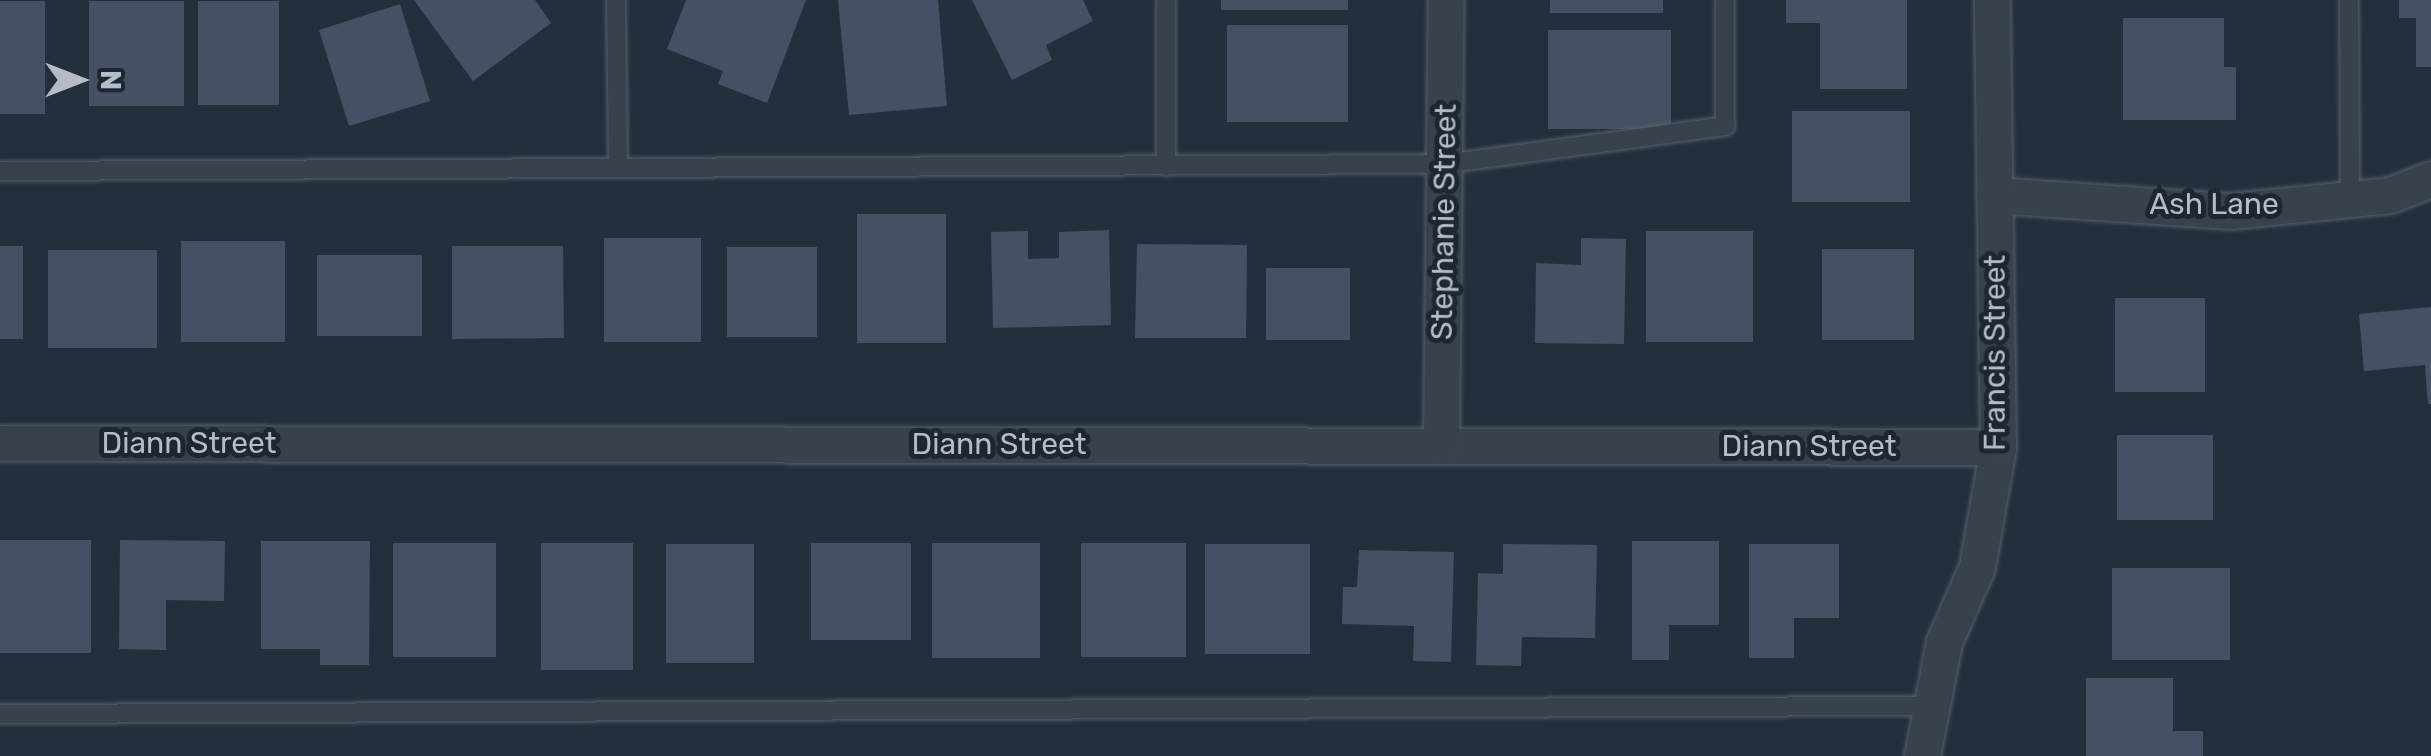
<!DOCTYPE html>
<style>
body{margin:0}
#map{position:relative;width:2431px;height:756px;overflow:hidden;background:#242f3e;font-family:Rubik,sans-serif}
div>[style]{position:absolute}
.building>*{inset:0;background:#455162}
.roads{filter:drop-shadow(0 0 2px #565f6c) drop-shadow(0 0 2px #565f6c)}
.lane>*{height:18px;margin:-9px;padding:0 9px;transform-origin:9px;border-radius:9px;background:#38414e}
.street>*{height:35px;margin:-17.5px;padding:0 17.5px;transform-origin:17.5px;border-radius:17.5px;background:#38414e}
span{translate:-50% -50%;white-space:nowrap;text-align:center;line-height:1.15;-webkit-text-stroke:10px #1d2633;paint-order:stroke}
.street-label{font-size:30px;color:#b4bcc9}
.north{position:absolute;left:30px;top:30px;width:100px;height:100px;-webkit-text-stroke:8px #1d2633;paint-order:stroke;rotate:90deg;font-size:28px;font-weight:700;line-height:40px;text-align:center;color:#b4bcc9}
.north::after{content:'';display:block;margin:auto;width:35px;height:45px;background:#b4bcc9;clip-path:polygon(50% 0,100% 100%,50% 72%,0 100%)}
</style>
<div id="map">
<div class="building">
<div style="clip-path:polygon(414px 0,535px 0,551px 23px,473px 81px)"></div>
<div style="clip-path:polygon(686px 0,806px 0,767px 103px,718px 84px,723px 71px,667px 49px)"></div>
<div style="clip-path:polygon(838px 0,938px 0,947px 106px,849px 115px)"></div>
<div style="clip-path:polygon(972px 0,1083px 0,1093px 21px,1046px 45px,1052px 60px,1012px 80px)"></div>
<div style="clip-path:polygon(1221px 0,1348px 0,1348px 10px,1221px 10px)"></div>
<div style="clip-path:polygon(1550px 0,1663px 0,1663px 13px,1550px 13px)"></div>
<div style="clip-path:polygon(1786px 0,1907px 0,1907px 89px,1820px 89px,1820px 23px,1786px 23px)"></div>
<div style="clip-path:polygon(2399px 0,2431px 0,2431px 67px,2416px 67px,2416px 18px,2399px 18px)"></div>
<div style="clip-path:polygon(0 1px,45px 1px,45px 114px,0 114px)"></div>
<div style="clip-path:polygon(89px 1px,184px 1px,184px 106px,89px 106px)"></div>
<div style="clip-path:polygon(198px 1px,279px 1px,279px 105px,198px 105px)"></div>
<div style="clip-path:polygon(400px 4px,430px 101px,349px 126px,319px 30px)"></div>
<div style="clip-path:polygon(2123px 18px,2224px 18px,2224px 67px,2236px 67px,2236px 120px,2123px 120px)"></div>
<div style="clip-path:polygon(1227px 25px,1348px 25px,1348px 122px,1227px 122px)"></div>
<div style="clip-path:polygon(1548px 30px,1671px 30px,1671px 129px,1548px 129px)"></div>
<div style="clip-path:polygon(1792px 111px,1910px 111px,1910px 202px,1792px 202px)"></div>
<div style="clip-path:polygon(857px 214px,946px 214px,946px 343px,857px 343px)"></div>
<div style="clip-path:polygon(1109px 230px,1111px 325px,993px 328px,991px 232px,1028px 231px,1028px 259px,1059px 258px,1059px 232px)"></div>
<div style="clip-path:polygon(1646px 231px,1753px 231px,1753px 342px,1646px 342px)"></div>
<div style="clip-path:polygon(604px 238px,701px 238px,701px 342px,604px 342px)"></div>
<div style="clip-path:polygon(1581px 238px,1626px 239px,1624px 344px,1535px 343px,1536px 263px,1581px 265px)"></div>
<div style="clip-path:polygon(181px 241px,285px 241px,285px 342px,181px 342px)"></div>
<div style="clip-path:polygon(1137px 244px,1247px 245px,1246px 338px,1135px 338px)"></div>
<div style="clip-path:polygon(0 246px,23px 246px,23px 339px,0 339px)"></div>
<div style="clip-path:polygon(452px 246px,563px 246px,564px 338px,452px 339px)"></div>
<div style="clip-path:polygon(727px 247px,817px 247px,817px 337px,727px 337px)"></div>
<div style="clip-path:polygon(1822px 249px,1914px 249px,1914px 340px,1822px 340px)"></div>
<div style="clip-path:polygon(48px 250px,157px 250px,157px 348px,48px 348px)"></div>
<div style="clip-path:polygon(317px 255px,422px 255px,422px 336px,317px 336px)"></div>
<div style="clip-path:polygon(1266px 268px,1350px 268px,1350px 340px,1266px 340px)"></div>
<div style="clip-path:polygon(2115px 298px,2205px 298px,2205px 392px,2115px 392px)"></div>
<div style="clip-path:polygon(2431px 307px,2431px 404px,2428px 404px,2425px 365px,2364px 371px,2359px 314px)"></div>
<div style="clip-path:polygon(2117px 435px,2213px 435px,2213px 520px,2117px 520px)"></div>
<div style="clip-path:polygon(0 540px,91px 540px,91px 653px,0 653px)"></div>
<div style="clip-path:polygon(120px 540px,225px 541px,224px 601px,166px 600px,166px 650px,119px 649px)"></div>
<div style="clip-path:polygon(261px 541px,370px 541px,369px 665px,320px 665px,320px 649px,261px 649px)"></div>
<div style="clip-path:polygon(1632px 541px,1719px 541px,1719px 625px,1669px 625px,1669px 660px,1632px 660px)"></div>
<div style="clip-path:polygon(393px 543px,496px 543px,496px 657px,393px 657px)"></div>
<div style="clip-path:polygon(541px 543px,633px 543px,633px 670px,541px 670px)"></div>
<div style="clip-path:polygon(811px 543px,911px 543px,911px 640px,811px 640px)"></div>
<div style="clip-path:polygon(932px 543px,1040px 543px,1040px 658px,932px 658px)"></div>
<div style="clip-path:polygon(1081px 543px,1186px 543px,1186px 657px,1081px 657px)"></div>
<div style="clip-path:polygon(666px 544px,754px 544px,754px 663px,666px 663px)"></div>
<div style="clip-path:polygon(1205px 544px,1310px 544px,1310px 654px,1205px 654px)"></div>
<div style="clip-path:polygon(1503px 544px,1597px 545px,1595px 638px,1522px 637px,1521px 666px,1476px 665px,1478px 573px,1503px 574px)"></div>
<div style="clip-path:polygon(1749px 544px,1839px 544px,1839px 618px,1794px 618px,1794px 658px,1749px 658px)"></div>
<div style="clip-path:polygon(1359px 550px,1454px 552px,1451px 662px,1413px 661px,1414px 626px,1342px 624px,1343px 587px,1357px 587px)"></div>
<div style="clip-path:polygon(2112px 568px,2230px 568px,2230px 660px,2112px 660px)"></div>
<div style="clip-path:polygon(2086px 678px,2173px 678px,2173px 731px,2203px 731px,2203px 756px,2086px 756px)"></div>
</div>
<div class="roads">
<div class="lane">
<div style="left:616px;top:0;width:168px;rotate:89.3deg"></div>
<div style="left:1166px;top:0;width:166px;rotate:90deg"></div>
<div style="left:2349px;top:0;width:199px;rotate:89.7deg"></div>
<div style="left:0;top:171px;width:1445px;rotate:-0.28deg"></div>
<div style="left:1445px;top:164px;width:283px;rotate:-7.7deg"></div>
<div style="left:1725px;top:126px;width:126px;rotate:-90deg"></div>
<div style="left:0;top:714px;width:1929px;rotate:-0.24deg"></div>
</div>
<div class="street">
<div style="left:1994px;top:195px;width:237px;rotate:3.9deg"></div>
<div style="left:2230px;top:211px;width:161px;rotate:-5.7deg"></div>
<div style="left:2390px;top:195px;width:44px;rotate:-21.3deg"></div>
<div style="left:0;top:443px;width:1998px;rotate:0.11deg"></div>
<div style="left:1441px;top:443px;width:443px;rotate:-89.4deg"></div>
<div style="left:1922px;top:756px;width:116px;rotate:-79.1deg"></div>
<div style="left:1944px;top:642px;width:82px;rotate:-66.3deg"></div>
<div style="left:1977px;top:567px;width:122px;rotate:-80.1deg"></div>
<div style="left:1998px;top:447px;width:447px;rotate:-90.8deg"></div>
</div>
</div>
<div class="street-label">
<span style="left:2214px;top:204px">Ash Lane</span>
<span style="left:1444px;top:222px;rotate:-89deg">Stephanie Street</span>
<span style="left:1995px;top:353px;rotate:-90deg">Francis Street</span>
<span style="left:189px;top:443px">Diann Street</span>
<span style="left:999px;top:444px">Diann Street</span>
<span style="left:1809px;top:446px">Diann Street</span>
</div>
<div class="north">N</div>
</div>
